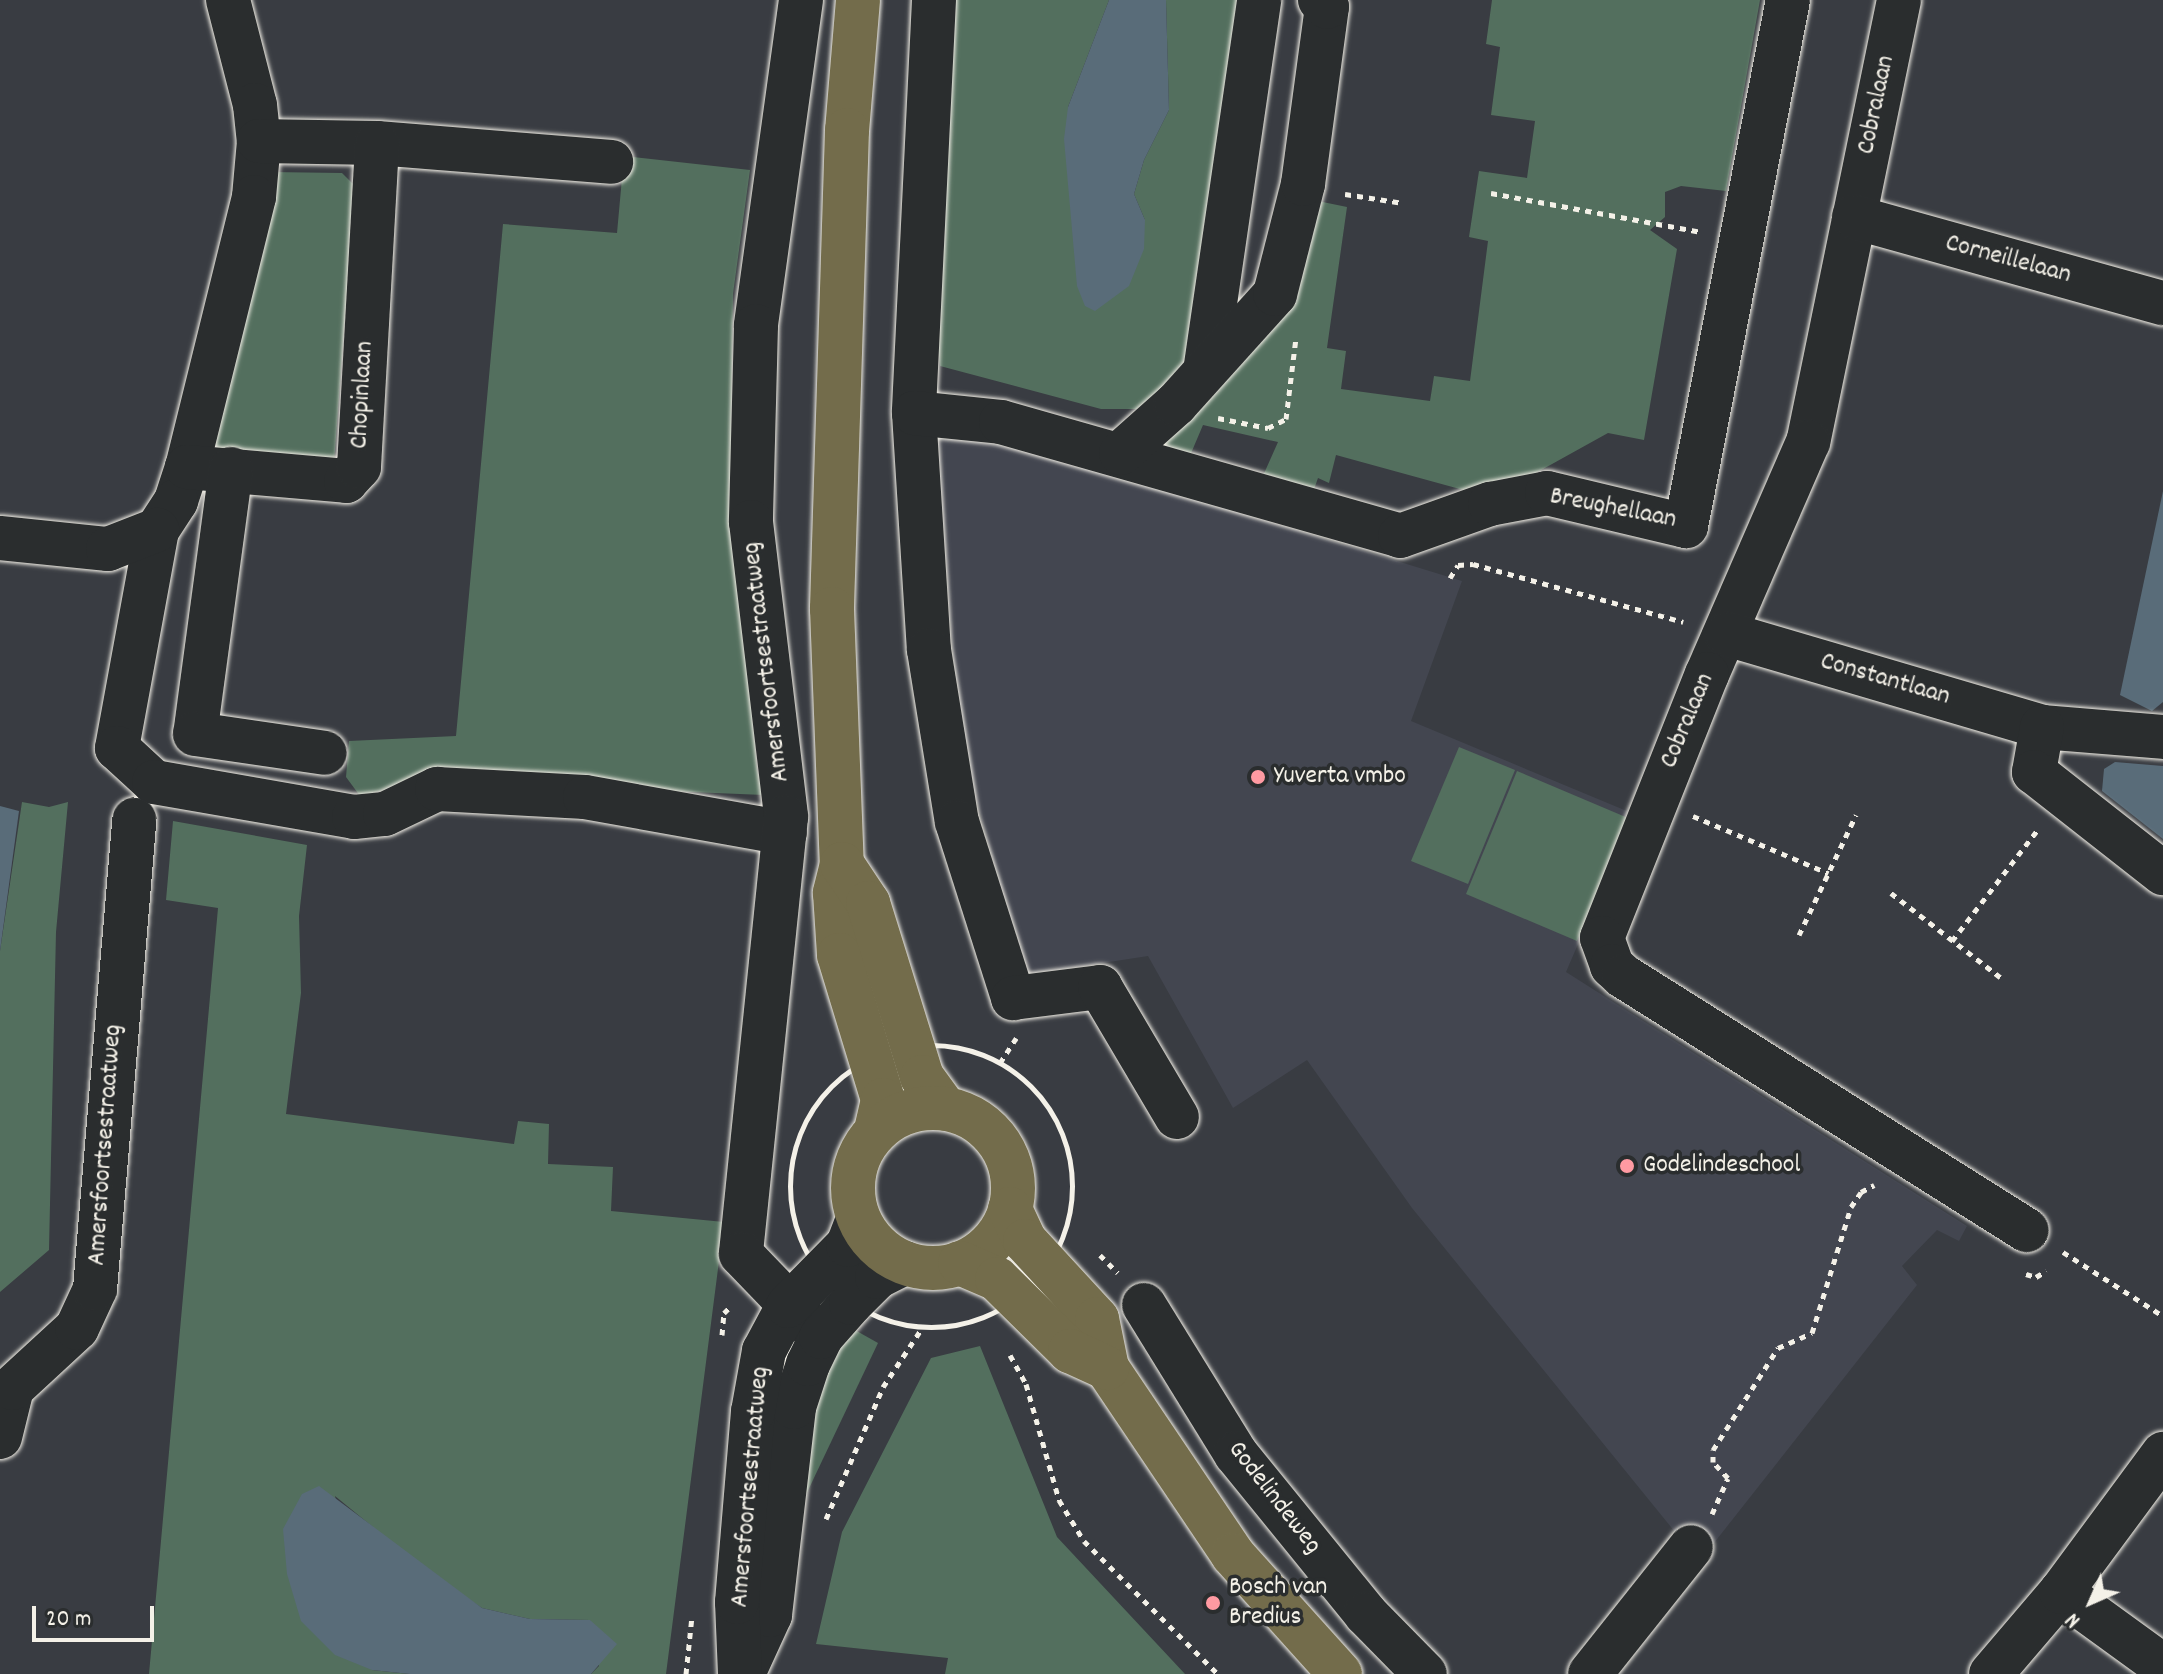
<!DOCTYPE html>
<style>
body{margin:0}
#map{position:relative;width:2163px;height:1674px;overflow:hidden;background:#393c42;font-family:Dekko,sans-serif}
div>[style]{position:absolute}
.built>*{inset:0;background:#434650}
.green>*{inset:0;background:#536f5e}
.water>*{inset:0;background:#596c79}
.path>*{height:5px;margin-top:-2.5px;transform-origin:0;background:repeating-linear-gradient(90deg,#f4f1e8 0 6px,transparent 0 12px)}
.path>.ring{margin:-2.5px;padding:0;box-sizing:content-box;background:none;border:5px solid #f4f1e8;border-radius:50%}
.roads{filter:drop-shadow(0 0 2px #f4f1e8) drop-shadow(0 0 2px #f4f1e8)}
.minor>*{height:44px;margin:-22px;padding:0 22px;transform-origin:22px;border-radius:22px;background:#2a2d2e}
.major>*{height:44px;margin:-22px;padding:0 22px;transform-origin:22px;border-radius:22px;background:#736c4b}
.major>.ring{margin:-22px;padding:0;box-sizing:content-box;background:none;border:44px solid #736c4b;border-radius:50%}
.dots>*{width:22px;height:22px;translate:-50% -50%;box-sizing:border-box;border:4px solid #2a2d2e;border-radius:50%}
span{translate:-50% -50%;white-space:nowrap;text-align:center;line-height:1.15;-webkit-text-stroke:7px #2a2d2e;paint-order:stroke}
.street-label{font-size:26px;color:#f4f1e8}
.poi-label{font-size:26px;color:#f4f1e8}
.left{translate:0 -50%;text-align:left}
.north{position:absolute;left:2051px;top:1562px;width:80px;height:80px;-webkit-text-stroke:6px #2a2d2e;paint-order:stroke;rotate:225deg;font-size:22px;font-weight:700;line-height:32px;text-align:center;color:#f4f1e8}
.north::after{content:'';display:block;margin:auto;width:28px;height:36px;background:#f4f1e8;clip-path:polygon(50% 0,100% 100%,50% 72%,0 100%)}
.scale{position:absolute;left:32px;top:1606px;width:122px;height:36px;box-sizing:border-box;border:4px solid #f4f1e8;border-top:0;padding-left:10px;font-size:24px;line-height:28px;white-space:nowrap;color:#f4f1e8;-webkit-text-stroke:6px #2a2d2e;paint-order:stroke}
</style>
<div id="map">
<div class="built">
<div style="clip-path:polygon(936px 433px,1016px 444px,1462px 581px,1411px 721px,1634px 814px,1566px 972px,1967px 1226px,1959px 1241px,1937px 1230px,1902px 1266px,1917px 1285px,1703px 1557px,1675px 1532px,1412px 1208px,1307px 1060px,1233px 1108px,1148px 956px,1025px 975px,960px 740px)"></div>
</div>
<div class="green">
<div style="clip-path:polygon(951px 0,1109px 0,1068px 107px,1145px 220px,1134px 194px,1144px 160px,1169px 110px,1166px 0,1237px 0,1191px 357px,1150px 409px,1101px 409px,940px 366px,930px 260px)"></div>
<div style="clip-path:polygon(1492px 0,1760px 0,1726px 191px,1681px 186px,1665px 192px,1665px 217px,1650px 230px,1677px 249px,1644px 440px,1608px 433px,1525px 479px,1467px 491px,1336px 455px,1329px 483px,1318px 478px,1311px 498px,1262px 478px,1278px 442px,1203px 425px,1189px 458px,1152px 446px,1313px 200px,1347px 207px,1327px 348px,1346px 351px,1341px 389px,1430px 401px,1434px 376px,1470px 381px,1488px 241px,1469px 237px,1479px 171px,1527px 178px,1535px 121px,1491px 115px,1500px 47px,1486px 44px)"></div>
<div style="clip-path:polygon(624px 156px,750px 170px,733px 294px,731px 455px,757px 769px,764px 795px,420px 781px,360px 796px,346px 777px,349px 741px,456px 736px,503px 224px,617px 233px)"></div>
<div style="clip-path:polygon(270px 172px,342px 173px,355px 186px,334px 463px,205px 451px)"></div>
<div style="clip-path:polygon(1459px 747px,1515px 770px,1468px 884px,1411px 861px)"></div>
<div style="clip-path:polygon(1517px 771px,1628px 818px,1577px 941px,1466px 894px)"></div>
<div style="clip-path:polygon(22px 802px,49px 807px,68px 802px,56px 932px,49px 1250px,0 1292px,0 951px)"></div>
<div style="clip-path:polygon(173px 821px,307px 845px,299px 916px,301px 993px,286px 1114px,514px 1144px,518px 1121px,549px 1124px,548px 1164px,613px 1167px,611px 1211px,724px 1222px,666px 1674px,591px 1674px,599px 1666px,590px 1620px,530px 1619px,482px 1608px,429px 1573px,335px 1496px,372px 1670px,410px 1674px,149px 1674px,218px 908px,166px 900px)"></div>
<div style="clip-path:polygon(846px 1325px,878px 1343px,803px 1501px,819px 1372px)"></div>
<div style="clip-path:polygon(980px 1346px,1057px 1537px,1185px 1674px,945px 1674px,948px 1658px,816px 1644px,842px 1532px,931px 1358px)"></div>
</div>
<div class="water">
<div style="clip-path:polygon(1109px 0,1166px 0,1169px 110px,1144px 160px,1134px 194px,1145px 220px,1144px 249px,1129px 286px,1095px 311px,1085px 306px,1077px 286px,1064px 139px,1068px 107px)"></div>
<div style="clip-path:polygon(2163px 491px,2163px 702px,2152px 711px,2120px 695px)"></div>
<div style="clip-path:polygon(2115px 762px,2163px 766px,2163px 839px,2102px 791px,2104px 769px)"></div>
<div style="clip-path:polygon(0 806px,19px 811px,0 951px)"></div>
<div style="clip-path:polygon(319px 1486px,482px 1608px,530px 1619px,590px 1620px,617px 1644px,591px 1674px,410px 1674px,372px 1670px,335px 1655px,301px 1621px,287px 1574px,283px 1529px,302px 1494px)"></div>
</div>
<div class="path">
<div style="left:1491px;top:193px;width:214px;rotate:10.5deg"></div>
<div style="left:1345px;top:194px;width:59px;rotate:8.8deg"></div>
<div style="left:1218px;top:418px;width:51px;rotate:11.3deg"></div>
<div style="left:1268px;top:428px;width:20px;rotate:-27deg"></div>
<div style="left:1286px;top:419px;width:83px;rotate:-83deg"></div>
<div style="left:1450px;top:578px;width:15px;rotate:-58deg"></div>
<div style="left:1458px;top:565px;width:15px;rotate:-4deg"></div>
<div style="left:1473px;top:564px;width:218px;rotate:15.4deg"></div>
<div style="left:1693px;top:816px;width:147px;rotate:22.9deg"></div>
<div style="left:1891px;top:893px;width:138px;rotate:37.6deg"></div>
<div style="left:1799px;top:935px;width:133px;rotate:-64.6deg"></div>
<div style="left:1952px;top:941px;width:143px;rotate:-52.4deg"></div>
<div class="ring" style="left:790px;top:1045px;width:277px;height:277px"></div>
<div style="left:1000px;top:1063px;width:30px;rotate:-57deg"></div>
<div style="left:2063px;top:1252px;width:119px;rotate:32.6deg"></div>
<div style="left:1100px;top:1255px;width:25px;rotate:45deg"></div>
<div style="left:2026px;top:1274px;width:10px;rotate:17deg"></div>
<div style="left:2036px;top:1277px;width:12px;rotate:-31deg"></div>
<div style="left:722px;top:1335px;width:22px;rotate:-85deg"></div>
<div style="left:724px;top:1313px;width:11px;rotate:-45deg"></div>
<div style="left:1010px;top:1355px;width:33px;rotate:61deg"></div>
<div style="left:1026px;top:1384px;width:121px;rotate:74.1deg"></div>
<div style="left:1059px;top:1500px;width:48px;rotate:58.6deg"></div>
<div style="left:1084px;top:1541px;width:189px;rotate:44.8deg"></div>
<div style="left:1712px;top:1514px;width:39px;rotate:-66deg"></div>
<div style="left:1728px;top:1478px;width:22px;rotate:-133deg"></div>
<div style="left:1713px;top:1462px;width:12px;rotate:-90deg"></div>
<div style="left:1713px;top:1450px;width:121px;rotate:-57.5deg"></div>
<div style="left:1778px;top:1348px;width:37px;rotate:-24deg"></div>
<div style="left:1812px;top:1333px;width:132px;rotate:-72.8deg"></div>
<div style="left:1851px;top:1207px;width:18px;rotate:-56deg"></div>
<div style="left:1861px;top:1192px;width:15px;rotate:-28deg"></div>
<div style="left:826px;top:1519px;width:144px;rotate:-66.6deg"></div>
<div style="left:883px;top:1387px;width:71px;rotate:-56.5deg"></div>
<div style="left:686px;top:1674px;width:58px;rotate:-84.1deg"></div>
</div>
<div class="roads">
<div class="minor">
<div style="left:228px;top:0;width:108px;rotate:75.6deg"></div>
<div style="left:255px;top:105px;width:36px;rotate:84deg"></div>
<div style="left:259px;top:141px;width:56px;rotate:95.1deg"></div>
<div style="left:254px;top:197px;width:278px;rotate:103.9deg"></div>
<div style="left:187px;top:467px;width:36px;rotate:108deg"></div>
<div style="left:176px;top:501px;width:35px;rotate:123deg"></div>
<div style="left:157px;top:530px;width:222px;rotate:100.4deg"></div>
<div style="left:117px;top:748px;width:50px;rotate:42.6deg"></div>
<div style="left:154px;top:782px;width:203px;rotate:9.9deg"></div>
<div style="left:354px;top:817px;width:31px;rotate:-6deg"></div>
<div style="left:385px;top:814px;width:58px;rotate:-25.7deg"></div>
<div style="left:437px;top:789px;width:148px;rotate:3.1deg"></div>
<div style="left:585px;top:797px;width:203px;rotate:10.2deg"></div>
<div style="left:801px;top:0;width:329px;rotate:97.9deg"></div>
<div style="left:756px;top:326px;width:196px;rotate:91.5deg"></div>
<div style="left:751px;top:522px;width:297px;rotate:83.2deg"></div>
<div style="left:786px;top:817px;width:439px;rotate:95.9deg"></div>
<div style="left:741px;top:1254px;width:115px;rotate:46.1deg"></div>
<div style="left:934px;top:0;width:413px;rotate:92.8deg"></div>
<div style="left:914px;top:413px;width:237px;rotate:86.4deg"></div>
<div style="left:929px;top:650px;width:174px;rotate:80.8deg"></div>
<div style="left:957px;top:822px;width:185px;rotate:72.3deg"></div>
<div style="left:1013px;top:998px;width:88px;rotate:-7.2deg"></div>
<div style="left:1100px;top:987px;width:151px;rotate:59.4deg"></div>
<div style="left:1899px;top:0;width:451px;rotate:101.6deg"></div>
<div style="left:1808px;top:442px;width:253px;rotate:113.5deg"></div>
<div style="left:1707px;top:674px;width:284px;rotate:111.7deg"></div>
<div style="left:1602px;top:938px;width:30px;rotate:70deg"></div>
<div style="left:1612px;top:966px;width:15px;rotate:42deg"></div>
<div style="left:1623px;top:976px;width:477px;rotate:32.2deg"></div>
<div style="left:259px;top:141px;width:118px;rotate:1deg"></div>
<div style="left:377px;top:143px;width:235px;rotate:4.6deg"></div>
<div style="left:1854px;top:217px;width:321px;rotate:15.6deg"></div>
<div style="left:1206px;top:365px;width:369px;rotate:-81.7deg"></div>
<div style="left:914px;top:413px;width:87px;rotate:5.9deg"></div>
<div style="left:1001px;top:422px;width:415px;rotate:15.9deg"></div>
<div style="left:1400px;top:536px;width:96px;rotate:-19.6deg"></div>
<div style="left:1490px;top:504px;width:58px;rotate:-10.9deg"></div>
<div style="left:1547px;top:493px;width:143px;rotate:13.4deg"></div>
<div style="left:1686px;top:526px;width:536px;rotate:-79.03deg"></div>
<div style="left:1121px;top:453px;width:74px;rotate:-41.7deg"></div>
<div style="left:1176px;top:404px;width:148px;rotate:-48deg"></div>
<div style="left:1275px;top:294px;width:114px;rotate:-75.7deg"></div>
<div style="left:1303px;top:184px;width:179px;rotate:-82.3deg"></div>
<div style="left:1327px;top:7px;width:10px;rotate:-135deg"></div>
<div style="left:187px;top:467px;width:160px;rotate:5deg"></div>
<div style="left:346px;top:481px;width:19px;rotate:-47deg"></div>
<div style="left:359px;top:467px;width:324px;rotate:-86.8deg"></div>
<div style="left:231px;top:469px;width:267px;rotate:97.7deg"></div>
<div style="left:195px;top:734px;width:131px;rotate:8.3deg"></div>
<div style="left:0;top:538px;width:109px;rotate:5.8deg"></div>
<div style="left:108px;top:549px;width:53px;rotate:-21.2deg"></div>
<div style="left:1727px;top:634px;width:328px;rotate:16.4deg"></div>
<div style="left:2042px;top:727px;width:121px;rotate:4.7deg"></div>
<div style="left:2042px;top:727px;width:46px;rotate:100.1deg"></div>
<div style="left:2034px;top:772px;width:164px;rotate:38.1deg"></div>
<div style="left:1144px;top:1305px;width:175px;rotate:58.3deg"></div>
<div style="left:1236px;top:1454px;width:206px;rotate:50.9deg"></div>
<div style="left:1366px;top:1614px;width:84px;rotate:45.5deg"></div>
<div style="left:0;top:1437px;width:50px;rotate:-76.2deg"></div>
<div style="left:12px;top:1388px;width:88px;rotate:-42.7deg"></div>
<div style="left:77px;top:1328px;width:43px;rotate:-65.2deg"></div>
<div style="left:95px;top:1289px;width:471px;rotate:-85.2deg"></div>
<div style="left:2061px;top:1592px;width:126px;rotate:36deg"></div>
<div style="left:744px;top:1672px;width:63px;rotate:-65.5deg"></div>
<div style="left:770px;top:1615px;width:209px;rotate:-83.4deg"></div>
<div style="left:794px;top:1407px;width:45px;rotate:-72deg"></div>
<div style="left:808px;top:1364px;width:30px;rotate:-64deg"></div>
<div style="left:821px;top:1337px;width:45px;rotate:-48.6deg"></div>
<div style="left:851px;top:1303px;width:37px;rotate:-45deg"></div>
<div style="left:877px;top:1277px;width:31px;rotate:-27deg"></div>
<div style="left:740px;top:1674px;width:72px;rotate:-92.4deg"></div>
<div style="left:737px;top:1602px;width:191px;rotate:-85.2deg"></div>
<div style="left:753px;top:1412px;width:62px;rotate:-79.8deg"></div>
<div style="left:764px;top:1351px;width:51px;rotate:-61.9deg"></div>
<div style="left:788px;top:1306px;width:86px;rotate:-45.5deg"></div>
<div style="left:848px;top:1245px;width:28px;rotate:-69deg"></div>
<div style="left:1590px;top:1674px;width:162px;rotate:-51.5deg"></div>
<div style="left:1991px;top:1674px;width:108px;rotate:-49.5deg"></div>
<div style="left:2061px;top:1592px;width:172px;rotate:-53.5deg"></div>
</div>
<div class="major">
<div style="left:858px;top:0;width:130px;rotate:94.8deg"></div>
<div style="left:847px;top:130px;width:479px;rotate:91.8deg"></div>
<div style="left:832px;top:609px;width:255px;rotate:87.8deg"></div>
<div style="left:842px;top:864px;width:30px;rotate:104deg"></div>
<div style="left:835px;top:893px;width:62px;rotate:86.3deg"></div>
<div style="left:839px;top:955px;width:152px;rotate:73.1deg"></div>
<div style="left:883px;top:1100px;width:32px;rotate:103deg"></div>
<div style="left:842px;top:864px;width:47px;rotate:56.3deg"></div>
<div style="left:868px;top:903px;width:182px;rotate:72.8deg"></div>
<div style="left:922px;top:1077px;width:39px;rotate:54deg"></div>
<div class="ring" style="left:853px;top:1108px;width:116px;height:116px"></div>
<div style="left:1010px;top:1209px;width:35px;rotate:65deg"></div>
<div style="left:1025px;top:1241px;width:106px;rotate:47.3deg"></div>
<div style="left:1097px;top:1319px;width:50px;rotate:78.5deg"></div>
<div style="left:1107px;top:1368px;width:225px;rotate:56deg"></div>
<div style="left:1233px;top:1555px;width:160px;rotate:48deg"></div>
<div style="left:960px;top:1263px;width:40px;rotate:23.4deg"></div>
<div style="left:997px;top:1279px;width:103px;rotate:44.6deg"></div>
<div style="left:1070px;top:1351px;width:41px;rotate:24.7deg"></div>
</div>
</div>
<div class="dots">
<div style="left:1258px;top:777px;background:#ff9aa2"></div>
<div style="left:1627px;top:1166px;background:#ff9aa2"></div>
<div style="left:1213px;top:1603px;background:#ff9aa2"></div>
</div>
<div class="street-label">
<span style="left:1877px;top:105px;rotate:-78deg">Cobralaan</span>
<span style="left:2008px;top:260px;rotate:15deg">Corneillelaan</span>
<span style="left:363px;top:395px;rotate:-87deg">Chopinlaan</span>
<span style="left:1613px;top:509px;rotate:11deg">Breughellaan</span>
<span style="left:767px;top:662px;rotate:-97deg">Amersfoortsestraatweg</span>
<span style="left:1885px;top:680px;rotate:16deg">Constantlaan</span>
<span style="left:1688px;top:721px;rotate:-67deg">Cobralaan</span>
<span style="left:106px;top:1145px;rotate:-86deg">Amersfoortsestraatweg</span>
<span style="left:751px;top:1487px;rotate:-85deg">Amersfoortsestraatweg</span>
<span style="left:1274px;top:1498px;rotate:52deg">Godelindeweg</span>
</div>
<div class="poi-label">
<span class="left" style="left:1274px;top:777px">Yuverta vmbo</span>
<span class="left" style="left:1643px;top:1166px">Godelindeschool</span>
<span class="left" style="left:1229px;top:1603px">Bosch van<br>Bredius</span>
</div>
<div class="north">N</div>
<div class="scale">20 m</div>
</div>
